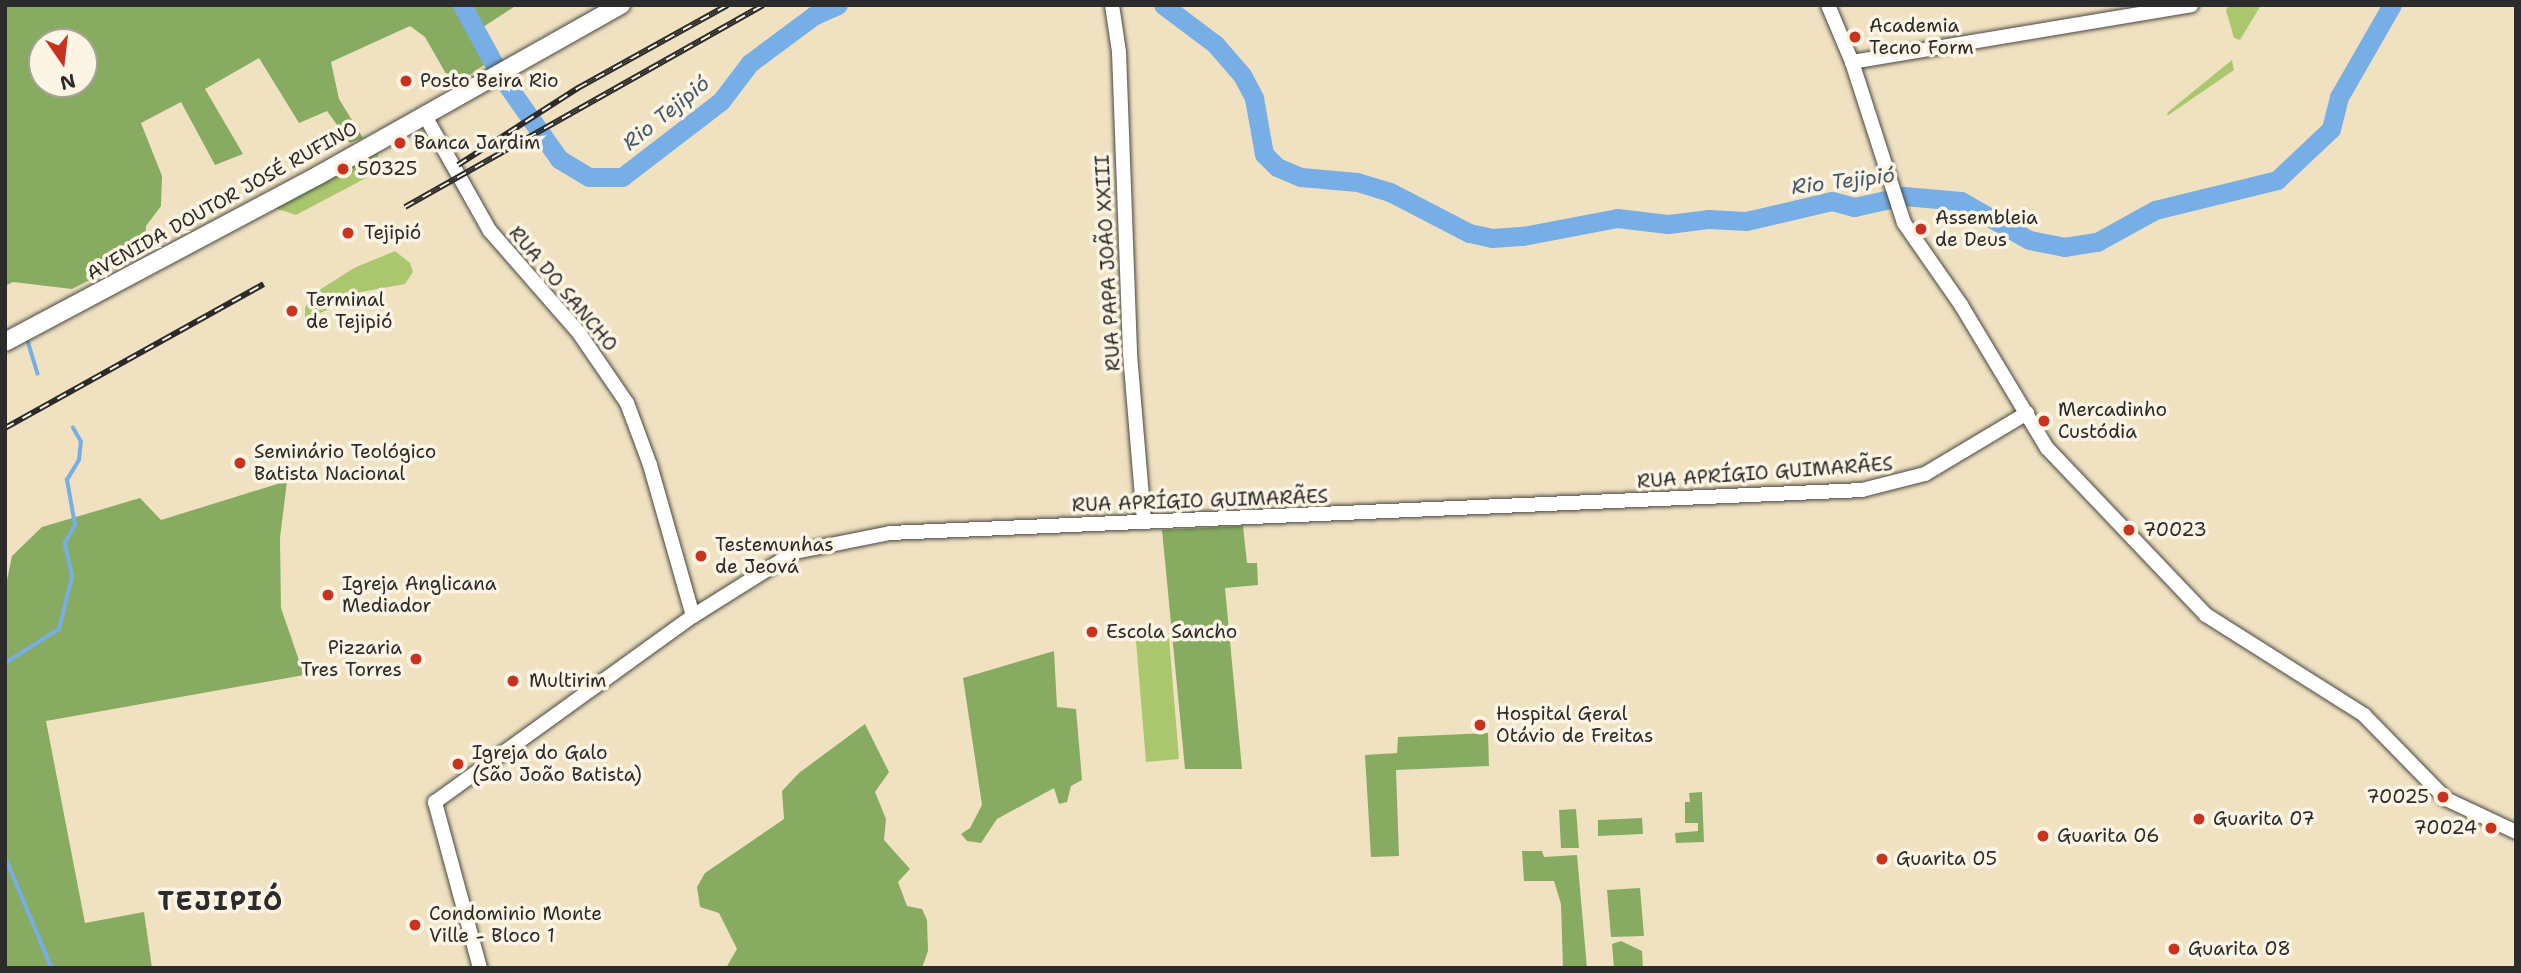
<!DOCTYPE html>
<meta charset="utf-8">
<style>
body{margin:0}
#map{position:relative;width:2521px;height:973px;overflow:hidden;background:#f0e2c1;font-family:"Shantell Sans",sans-serif}
div>[style]{position:absolute}
.green>*{inset:0;background:#aac76e}
.forest>*{inset:0;background:#87ac61}
.stream>*{height:3.5px;margin:-1.75px;padding:0 1.75px;transform-origin:1.75px;border-radius:1.75px;background:#78aee6}
.river>*{height:19px;margin:-9.5px;padding:0 9.5px;transform-origin:9.5px;border-radius:9.5px;background:#78aee6}
.roads{filter:drop-shadow(0 0 2px #494642) drop-shadow(0 0 2px #494642)}
.tertiary>*{height:14px;margin:-7px;padding:0 7px;transform-origin:7px;border-radius:7px;background:#fff}
.primary>*{height:18px;margin:-9px;padding:0 9px;transform-origin:9px;border-radius:9px;background:#fff}
.rail>*{height:6px;margin-top:-3px;transform-origin:0;background:repeating-linear-gradient(90deg,#fcf5e5 0 10px,#2b2b2b 0 20px);box-sizing:border-box;border-block:2px solid #2b2b2b}
.dots>*{width:19px;height:19px;translate:-50% -50%;box-sizing:border-box;border:4px solid #fcf5e5;border-radius:50%}
span{translate:-50% -50%;white-space:nowrap;text-align:center;line-height:1.15;-webkit-text-stroke:7px #fcf5e5;paint-order:stroke}
.poi-label{font-size:19px;color:#2b2b2b}
.left{translate:0 -50%;text-align:left}
.right{translate:-100% -50%;text-align:right}
.street-label{font-size:19px;color:#2b2b2b}
.water-label{font-size:21px;color:#46596c;font-style:italic}
.district-label{font-size:26px;color:#2b2b2b;font-weight:700;letter-spacing:2px}
.frame{position:absolute;inset:0;border:7px solid #2b2b2b;pointer-events:none}
.north{position:absolute;left:28px;top:28px;width:70px;height:70px;box-sizing:border-box;background:#fcf5e5;border:2px solid #a8a49b;border-radius:50%;rotate:166deg;font-size:19px;font-weight:700;line-height:28px;text-align:center;color:#2b2b2b}
.north::after{content:'';display:block;margin:auto;width:24px;height:32px;background:#c8321e;clip-path:polygon(50% 0,100% 100%,50% 72%,0 100%)}
</style>
<div id="map">
<div class="green">
<div style="clip-path:polygon(2229px 5px,2261px 5px,2240px 40px,2234px 38px,2226px 10px)"></div>
<div style="clip-path:polygon(2232px 60px,2234px 70px,2167px 116px,2168px 112px)"></div>
<div style="clip-path:polygon(378px 151px,378px 164px,366px 178px,296px 215px,269px 206px)"></div>
<div style="clip-path:polygon(395px 251px,410px 263px,413px 272px,405px 284px,361px 292px,305px 321px,305px 308px,313px 294px,354px 268px)"></div>
<div style="clip-path:polygon(1169px 638px,1179px 759px,1146px 762px,1136px 641px)"></div>
</div>
<div class="forest">
<div style="clip-path:polygon(evenodd,5px 5px,517px 5px,480px 29px,484px 65px,453px 86px,425px 37px,410px 26px,331px 62px,339px 99px,363px 138px,350px 143px,327px 111px,299px 123px,259px 58px,205px 89px,243px 154px,215px 165px,181px 102px,141px 123px,162px 176px,161px 206px,146px 226px,145px 252px,72px 289px,13px 282px,5px 286px,5px 5px,84px 42px,84px 84px,42px 84px,42px 42px,84px 42px)"></div>
<div style="clip-path:polygon(287px 481px,280px 538px,281px 608px,304px 675px,46px 721px,85px 923px,144px 912px,152px 968px,5px 968px,5px 590px,12px 556px,42px 527px,140px 498px,161px 520px)"></div>
<div style="clip-path:polygon(1243px 526px,1247px 563px,1257px 563px,1258px 585px,1225px 588px,1242px 769px,1185px 769px,1162px 530px)"></div>
<div style="clip-path:polygon(1054px 651px,1057px 707px,1076px 709px,1082px 780px,1071px 786px,1067px 802px,1059px 804px,1054px 788px,997px 819px,981px 843px,967px 841px,961px 834px,970px 828px,982px 805px,963px 678px)"></div>
<div style="clip-path:polygon(865px 724px,889px 772px,875px 792px,886px 819px,884px 840px,910px 869px,898px 882px,907px 906px,922px 909px,927px 920px,928px 951px,922px 968px,726px 968px,737px 949px,719px 913px,700px 907px,697px 887px,705px 873px,784px 819px,782px 791px,799px 773px)"></div>
<div style="clip-path:polygon(1488px 733px,1489px 766px,1396px 770px,1399px 856px,1371px 857px,1365px 755px,1397px 753px,1398px 737px)"></div>
<div style="clip-path:polygon(1702px 792px,1704px 842px,1676px 843px,1675px 833px,1698px 831px,1698px 823px,1685px 823px,1685px 802px,1690px 802px,1689px 793px)"></div>
<div style="clip-path:polygon(1576px 809px,1579px 848px,1561px 848px,1559px 810px)"></div>
<div style="clip-path:polygon(1642px 818px,1643px 834px,1598px 836px,1598px 820px)"></div>
<div style="clip-path:polygon(1522px 851px,1542px 851px,1544px 857px,1577px 855px,1587px 968px,1563px 968px,1561px 904px,1554px 881px,1524px 881px)"></div>
<div style="clip-path:polygon(1640px 888px,1644px 936px,1611px 937px,1607px 890px)"></div>
<div style="clip-path:polygon(1621px 941px,1642px 951px,1643px 968px,1614px 968px,1612px 944px)"></div>
</div>
<div class="stream">
<div style="left:28px;top:341px;width:34px;rotate:73deg"></div>
<div style="left:5px;top:663px;width:64px;rotate:-32.2deg"></div>
<div style="left:59px;top:629px;width:54px;rotate:-76deg"></div>
<div style="left:72px;top:577px;width:35px;rotate:-102deg"></div>
<div style="left:65px;top:543px;width:21px;rotate:-61deg"></div>
<div style="left:75px;top:525px;width:46px;rotate:-100.1deg"></div>
<div style="left:67px;top:480px;width:23px;rotate:-59deg"></div>
<div style="left:79px;top:460px;width:18px;rotate:-84deg"></div>
<div style="left:81px;top:442px;width:16px;rotate:-120deg"></div>
<div style="left:5px;top:856px;width:121px;rotate:67.2deg"></div>
</div>
<div class="river">
<div style="left:462px;top:5px;width:80px;rotate:61.5deg"></div>
<div style="left:500px;top:75px;width:103px;rotate:54.9deg"></div>
<div style="left:559px;top:159px;width:35px;rotate:31deg"></div>
<div style="left:589px;top:177px;width:33px"></div>
<div style="left:622px;top:177px;width:125px;rotate:-37.5deg"></div>
<div style="left:721px;top:101px;width:48px;rotate:-52.7deg"></div>
<div style="left:750px;top:63px;width:79px;rotate:-36.7deg"></div>
<div style="left:813px;top:16px;width:27px;rotate:-24deg"></div>
<div style="left:1163px;top:5px;width:65px;rotate:36.9deg"></div>
<div style="left:1215px;top:44px;width:41px;rotate:48.9deg"></div>
<div style="left:1242px;top:75px;width:26px;rotate:62deg"></div>
<div style="left:1254px;top:98px;width:57px;rotate:79.9deg"></div>
<div style="left:1264px;top:154px;width:18px;rotate:45deg"></div>
<div style="left:1277px;top:167px;width:26px;rotate:23deg"></div>
<div style="left:1301px;top:177px;width:56px;rotate:5.1deg"></div>
<div style="left:1357px;top:182px;width:34px;rotate:17deg"></div>
<div style="left:1390px;top:192px;width:89px;rotate:27.4deg"></div>
<div style="left:1469px;top:233px;width:24px;rotate:12deg"></div>
<div style="left:1492px;top:238px;width:31px;rotate:-4deg"></div>
<div style="left:1523px;top:236px;width:96px;rotate:-10.8deg"></div>
<div style="left:1617px;top:218px;width:51px;rotate:6.7deg"></div>
<div style="left:1668px;top:224px;width:40px;rotate:-7.1deg"></div>
<div style="left:1708px;top:219px;width:38px;rotate:3deg"></div>
<div style="left:1746px;top:221px;width:88px;rotate:-13.1deg"></div>
<div style="left:1832px;top:201px;width:23px;rotate:15deg"></div>
<div style="left:1854px;top:207px;width:51px;rotate:-12.4deg"></div>
<div style="left:1904px;top:196px;width:57px;rotate:5deg"></div>
<div style="left:1961px;top:201px;width:78px;rotate:29.8deg"></div>
<div style="left:2029px;top:240px;width:36px;rotate:11deg"></div>
<div style="left:2064px;top:247px;width:33px;rotate:-9deg"></div>
<div style="left:2097px;top:242px;width:66px;rotate:-28.9deg"></div>
<div style="left:2155px;top:210px;width:126px;rotate:-13.8deg"></div>
<div style="left:2277px;top:180px;width:74px;rotate:-43.4deg"></div>
<div style="left:2331px;top:129px;width:33px;rotate:-76deg"></div>
<div style="left:2339px;top:97px;width:106px;rotate:-60.1deg"></div>
</div>
<div class="roads">
<div class="tertiary">
<div style="left:1112px;top:5px;width:48px;rotate:81.5deg"></div>
<div style="left:1119px;top:52px;width:302px;rotate:87.9deg"></div>
<div style="left:1130px;top:354px;width:167px;rotate:85.2deg"></div>
<div style="left:1828px;top:5px;width:62px;rotate:67.2deg"></div>
<div style="left:1852px;top:62px;width:169px;rotate:72.1deg"></div>
<div style="left:1904px;top:223px;width:100px;rotate:55.2deg"></div>
<div style="left:1961px;top:305px;width:167px;rotate:59deg"></div>
<div style="left:2047px;top:448px;width:231px;rotate:46.4deg"></div>
<div style="left:2206px;top:615px;width:187px;rotate:32.3deg"></div>
<div style="left:2364px;top:715px;width:117px;rotate:45.7deg"></div>
<div style="left:2446px;top:799px;width:77px;rotate:25.2deg"></div>
<div style="left:1852px;top:62px;width:344px;rotate:-9.5deg"></div>
<div style="left:424px;top:114px;width:134px;rotate:60.6deg"></div>
<div style="left:490px;top:231px;width:135px;rotate:48.9deg"></div>
<div style="left:579px;top:333px;width:85px;rotate:55.6deg"></div>
<div style="left:627px;top:403px;width:66px;rotate:69.6deg"></div>
<div style="left:650px;top:465px;width:157px;rotate:74.1deg"></div>
<div style="left:480px;top:968px;width:172px;rotate:-105.2deg"></div>
<div style="left:435px;top:802px;width:318px;rotate:-35.8deg"></div>
<div style="left:693px;top:616px;width:120px;rotate:-32.1deg"></div>
<div style="left:795px;top:552px;width:97px;rotate:-11.3deg"></div>
<div style="left:890px;top:533px;width:973px;rotate:-2.53deg"></div>
<div style="left:1862px;top:490px;width:65px;rotate:-14.3deg"></div>
<div style="left:1925px;top:474px;width:119px;rotate:-30.9deg"></div>
</div>
<div class="primary">
<div style="left:5px;top:342px;width:356px;rotate:-28deg"></div>
<div style="left:319px;top:175px;width:347px;rotate:-29.4deg"></div>
</div>
</div>
<div class="rail">
<div style="left:458px;top:165px;width:143px;rotate:-32.7deg"></div>
<div style="left:578px;top:88px;width:171px;rotate:-29deg"></div>
<div style="left:405px;top:207px;width:411px;rotate:-29.4deg"></div>
<div style="left:5px;top:428px;width:296px;rotate:-29.1deg"></div>
</div>
<div class="dots">
<div style="left:1855px;top:37px;background:#c8321e"></div>
<div style="left:406px;top:81px;background:#c8321e"></div>
<div style="left:400px;top:143px;background:#c8321e"></div>
<div style="left:343px;top:169px;background:#c8321e"></div>
<div style="left:1921px;top:229px;background:#c8321e"></div>
<div style="left:348px;top:233px;background:#c8321e"></div>
<div style="left:292px;top:311px;background:#c8321e"></div>
<div style="left:2044px;top:421px;background:#c8321e"></div>
<div style="left:240px;top:463px;background:#c8321e"></div>
<div style="left:2129px;top:530px;background:#c8321e"></div>
<div style="left:701px;top:556px;background:#c8321e"></div>
<div style="left:328px;top:595px;background:#c8321e"></div>
<div style="left:1092px;top:632px;background:#c8321e"></div>
<div style="left:416px;top:659px;background:#c8321e"></div>
<div style="left:513px;top:681px;background:#c8321e"></div>
<div style="left:1480px;top:725px;background:#c8321e"></div>
<div style="left:458px;top:764px;background:#c8321e"></div>
<div style="left:2443px;top:797px;background:#c8321e"></div>
<div style="left:2199px;top:819px;background:#c8321e"></div>
<div style="left:2491px;top:828px;background:#c8321e"></div>
<div style="left:2043px;top:836px;background:#c8321e"></div>
<div style="left:1882px;top:859px;background:#c8321e"></div>
<div style="left:415px;top:925px;background:#c8321e"></div>
<div style="left:2174px;top:949px;background:#c8321e"></div>
</div>
<div class="poi-label">
<span class="left" style="left:1869px;top:37px">Academia<br>Tecno Form</span>
<span class="left" style="left:420px;top:81px">Posto Beira Rio</span>
<span class="left" style="left:414px;top:143px">Banca Jardim</span>
<span class="left" style="left:357px;top:169px">50325</span>
<span class="left" style="left:1935px;top:229px">Assembleia<br>de Deus</span>
<span class="left" style="left:364px;top:233px">Tejipió</span>
<span class="left" style="left:306px;top:311px">Terminal<br>de Tejipió</span>
<span class="left" style="left:2058px;top:421px">Mercadinho<br>Custódia</span>
<span class="left" style="left:254px;top:463px">Seminário Teológico<br>Batista Nacional</span>
<span class="left" style="left:2143px;top:530px">70023</span>
<span class="left" style="left:715px;top:556px">Testemunhas<br>de Jeová</span>
<span class="left" style="left:342px;top:595px">Igreja Anglicana<br>Mediador</span>
<span class="left" style="left:1106px;top:632px">Escola Sancho</span>
<span class="right" style="left:402px;top:659px">Pizzaria<br>Tres Torres</span>
<span class="left" style="left:529px;top:681px">Multirim</span>
<span class="left" style="left:1496px;top:725px">Hospital Geral<br>Otávio de Freitas</span>
<span class="left" style="left:472px;top:764px">Igreja do Galo<br>(São João Batista)</span>
<span class="right" style="left:2429px;top:797px">70025</span>
<span class="left" style="left:2213px;top:819px">Guarita 07</span>
<span class="right" style="left:2477px;top:828px">70024</span>
<span class="left" style="left:2057px;top:836px">Guarita 06</span>
<span class="left" style="left:1896px;top:859px">Guarita 05</span>
<span class="left" style="left:429px;top:925px">Condominio Monte<br>Ville - Bloco 1</span>
<span class="left" style="left:2188px;top:949px">Guarita 08</span>
</div>
<div class="street-label">
<span style="left:222px;top:201px;rotate:-29deg">AVENIDA DOUTOR JOSÉ RUFINO</span>
<span style="left:1108px;top:263px;rotate:-93deg">RUA PAPA JOÃO XXIII</span>
<span style="left:563px;top:289px;rotate:50deg">RUA DO SANCHO</span>
<span style="left:1765px;top:473px;rotate:-4deg">RUA APRÍGIO GUIMARÃES</span>
<span style="left:1200px;top:501px;rotate:-2deg">RUA APRÍGIO GUIMARÃES</span>
</div>
<div class="water-label">
<span style="left:666px;top:113px;rotate:-39deg">Rio Tejipió</span>
<span style="left:1843px;top:181px;rotate:-7deg">Rio Tejipió</span>
</div>
<div class="district-label">
<span style="left:221px;top:901px">TEJIPIÓ</span>
</div>
<div class="frame"></div>
<div class="north">N</div>
</div>
